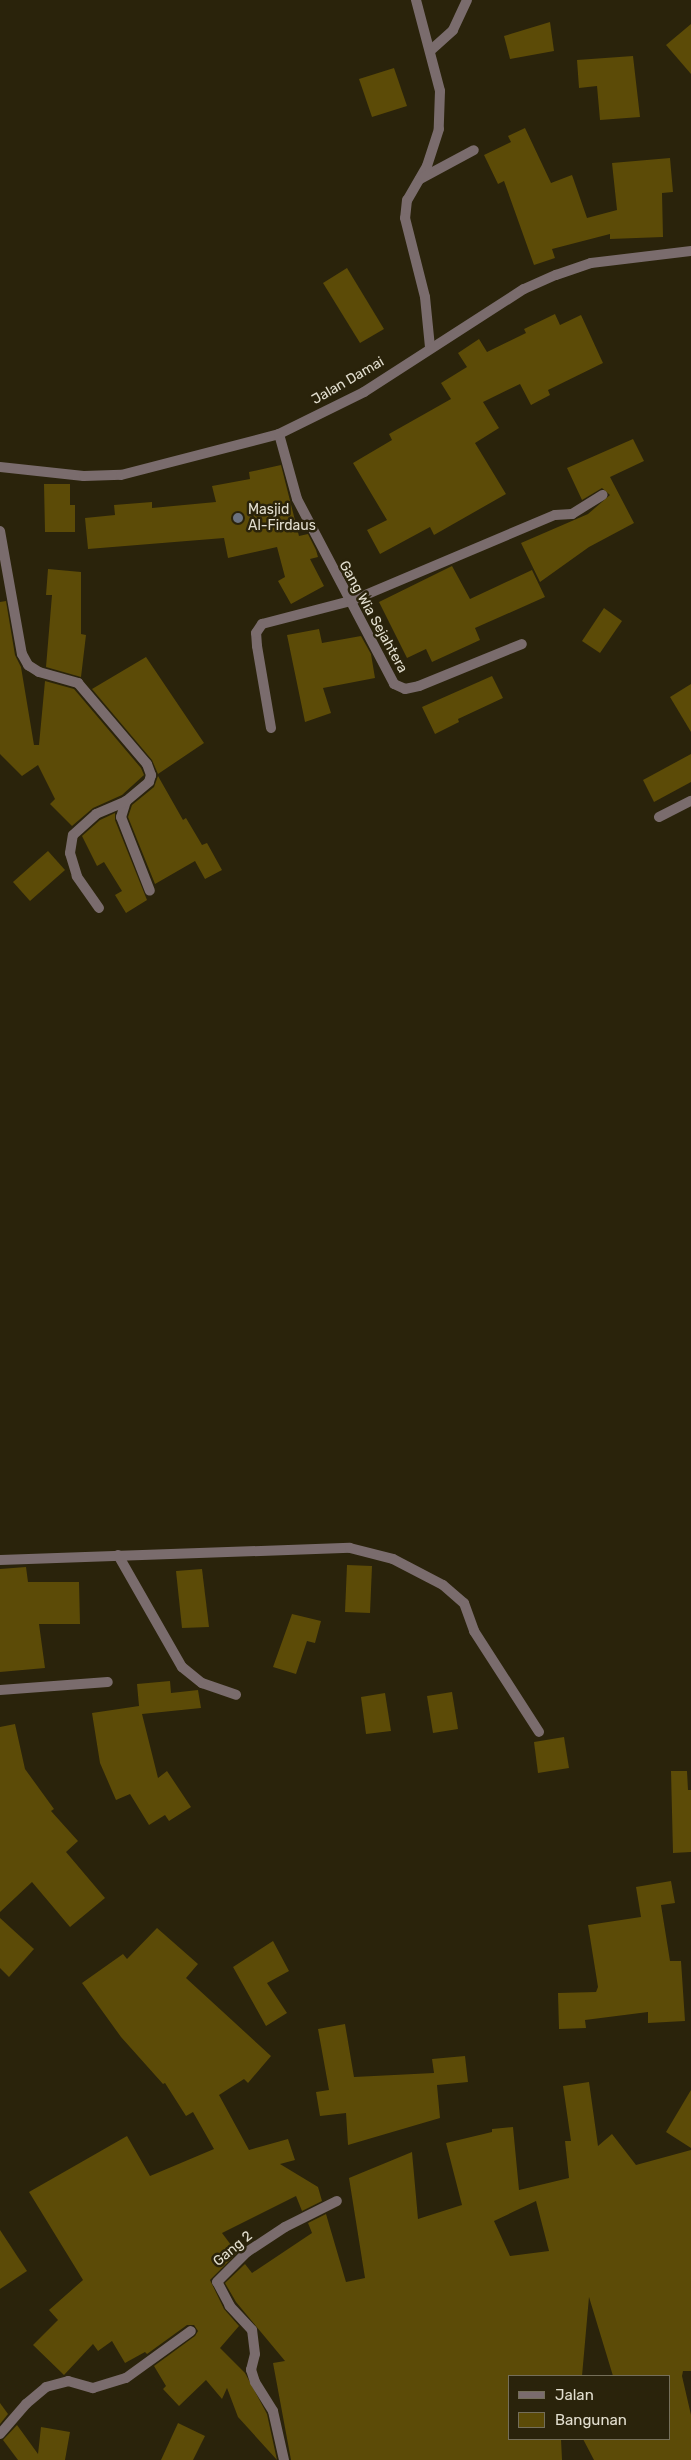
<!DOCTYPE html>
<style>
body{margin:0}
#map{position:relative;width:691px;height:2460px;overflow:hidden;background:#2a230b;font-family:Rubik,sans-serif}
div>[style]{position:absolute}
.building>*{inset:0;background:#5c4b07}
.lane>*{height:10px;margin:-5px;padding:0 5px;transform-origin:5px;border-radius:5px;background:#7a6c6d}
.street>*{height:10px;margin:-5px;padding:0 5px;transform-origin:5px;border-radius:5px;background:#7a6c6d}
.dots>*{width:14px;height:14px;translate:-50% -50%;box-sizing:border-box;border:2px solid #2a230b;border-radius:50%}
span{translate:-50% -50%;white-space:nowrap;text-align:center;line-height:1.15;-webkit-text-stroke:5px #2a230b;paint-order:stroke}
.street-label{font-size:14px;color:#e2decf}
.poi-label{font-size:14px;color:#e2decf}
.left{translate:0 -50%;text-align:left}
.legend{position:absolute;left:508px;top:2375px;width:162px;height:65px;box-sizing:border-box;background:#2a230b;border:1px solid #746e59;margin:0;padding:6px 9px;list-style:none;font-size:15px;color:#e2decf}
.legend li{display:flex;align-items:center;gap:10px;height:25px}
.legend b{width:25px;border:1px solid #746e59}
</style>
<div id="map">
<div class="building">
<div style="clip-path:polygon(550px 22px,554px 51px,510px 59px,504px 36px)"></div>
<div style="clip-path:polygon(691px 24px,691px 74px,666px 45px)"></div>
<div style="clip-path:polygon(633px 56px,640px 117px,600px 120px,597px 86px,579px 88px,577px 60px)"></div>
<div style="clip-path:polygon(394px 68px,407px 106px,372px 117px,359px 79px)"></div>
<div style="clip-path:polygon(525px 128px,551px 183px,572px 175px,587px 218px,617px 210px,612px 163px,670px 158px,673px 192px,662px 193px,663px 237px,610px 239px,610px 234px,552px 249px,555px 258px,534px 265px,504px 181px,498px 184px,484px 155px,511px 142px,508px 136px)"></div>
<div style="clip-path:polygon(347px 268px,384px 329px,360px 343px,323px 283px)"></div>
<div style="clip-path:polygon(555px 314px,560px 325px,581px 315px,603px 363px,548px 390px,550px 395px,531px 405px,520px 384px,483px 402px,499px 428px,475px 443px,506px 494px,434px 535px,430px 527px,380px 554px,367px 530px,387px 520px,353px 463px,392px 440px,389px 434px,451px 399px,441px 383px,467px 367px,458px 353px,479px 339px,487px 352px,526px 333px,524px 329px)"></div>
<div style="clip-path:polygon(633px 439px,644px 461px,610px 477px,634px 523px,589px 547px,540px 582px,521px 543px,588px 514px,610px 495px,602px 488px,582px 500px,567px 468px)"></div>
<div style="clip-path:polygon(281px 465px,299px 536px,308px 534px,316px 550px,318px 557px,310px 559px,324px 586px,291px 604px,278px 581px,285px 577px,277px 547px,228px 558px,224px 538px,88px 549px,85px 518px,115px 515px,114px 505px,152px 502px,152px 508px,216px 502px,212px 486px,250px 479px,249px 472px)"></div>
<div style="clip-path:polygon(44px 484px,70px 484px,70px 505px,75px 505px,75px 532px,45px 532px)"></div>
<div style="clip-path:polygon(452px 566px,470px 599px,532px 570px,545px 597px,475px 628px,480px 640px,432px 662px,426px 649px,407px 658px,379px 602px)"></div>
<div style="clip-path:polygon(48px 569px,81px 572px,81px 634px,86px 635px,81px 677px,46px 667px,52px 595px,46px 595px)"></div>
<div style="clip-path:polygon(6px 601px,15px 655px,21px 667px,34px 745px,39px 745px,45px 681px,74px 689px,141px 768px,144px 775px,122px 795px,93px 808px,72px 826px,50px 804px,55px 799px,38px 765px,22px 776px,0 754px,0 602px)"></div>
<div style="clip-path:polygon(604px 608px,622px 621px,600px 653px,582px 641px)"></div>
<div style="clip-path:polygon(319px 629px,322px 643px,361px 636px,371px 654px,375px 678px,323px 688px,331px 713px,305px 722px,287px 635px)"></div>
<div style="clip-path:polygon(146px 657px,204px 743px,158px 774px,152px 760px,92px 689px)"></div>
<div style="clip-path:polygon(492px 676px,503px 698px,458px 719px,459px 722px,435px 734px,422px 707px)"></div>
<div style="clip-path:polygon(691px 684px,691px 732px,670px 697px)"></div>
<div style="clip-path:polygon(691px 754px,691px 782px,654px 802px,643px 780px)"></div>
<div style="clip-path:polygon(158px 776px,183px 820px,186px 818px,202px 845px,207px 843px,222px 870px,205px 879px,195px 861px,155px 884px,128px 817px,132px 805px,154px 787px)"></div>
<div style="clip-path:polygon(115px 813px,115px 820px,147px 900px,126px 913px,115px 895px,122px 891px,104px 862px,97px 866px,82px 836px,100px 820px)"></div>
<div style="clip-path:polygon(48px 851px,65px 870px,30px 901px,13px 882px)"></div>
<div style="clip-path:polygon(347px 1565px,372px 1566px,370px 1613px,345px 1612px)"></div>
<div style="clip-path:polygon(26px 1567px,28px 1582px,79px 1582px,80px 1624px,39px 1624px,45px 1668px,0 1672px,0 1569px)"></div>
<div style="clip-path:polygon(202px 1569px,209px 1627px,182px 1628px,176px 1571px)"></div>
<div style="clip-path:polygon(292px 1614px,321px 1621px,315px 1643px,307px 1641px,296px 1674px,273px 1667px)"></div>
<div style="clip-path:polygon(170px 1681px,171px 1693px,198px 1690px,201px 1708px,142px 1714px,158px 1778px,167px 1771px,191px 1807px,169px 1821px,165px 1815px,149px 1825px,130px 1794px,116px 1800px,100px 1763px,92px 1713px,139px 1706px,137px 1684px)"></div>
<div style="clip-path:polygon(452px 1692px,458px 1729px,433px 1733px,427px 1696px)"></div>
<div style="clip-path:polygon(385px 1693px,391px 1731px,366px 1734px,361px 1697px)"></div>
<div style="clip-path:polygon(15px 1724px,25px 1769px,54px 1809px,51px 1811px,78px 1841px,66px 1852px,105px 1898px,70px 1927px,32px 1882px,0 1912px,0 1727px)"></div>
<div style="clip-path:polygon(564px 1737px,569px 1768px,538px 1773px,534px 1742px)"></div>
<div style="clip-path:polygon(671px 1771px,687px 1771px,688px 1790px,691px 1790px,691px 1852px,673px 1853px)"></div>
<div style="clip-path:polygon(671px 1881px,675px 1903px,661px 1905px,670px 1961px,681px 1961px,685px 2021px,648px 2023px,648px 2012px,585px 2020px,586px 2028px,559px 2029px,558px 1993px,596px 1992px,598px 1987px,588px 1925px,641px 1917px,636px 1887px)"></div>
<div style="clip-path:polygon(0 1918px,34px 1949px,9px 1977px,0 1968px)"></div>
<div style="clip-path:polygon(157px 1928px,198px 1964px,186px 1978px,271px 2056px,248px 2083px,244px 2079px,219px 2095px,249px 2150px,288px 2139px,295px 2160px,280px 2164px,318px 2187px,322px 2201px,302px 2211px,296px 2196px,222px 2233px,237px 2253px,210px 2280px,224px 2309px,239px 2326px,220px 2348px,245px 2373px,267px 2414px,277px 2460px,238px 2417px,227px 2388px,222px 2399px,206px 2380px,179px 2406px,163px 2389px,166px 2386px,154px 2366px,195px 2336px,198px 2331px,194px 2325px,187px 2325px,147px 2354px,145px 2352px,125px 2363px,112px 2341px,98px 2351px,93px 2344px,64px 2375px,33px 2345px,58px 2320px,49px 2310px,83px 2280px,29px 2192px,127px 2136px,150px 2176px,214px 2149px,193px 2112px,186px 2116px,165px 2083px,163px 2084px,121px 2037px,82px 1983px,123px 1954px,127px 1959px)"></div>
<div style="clip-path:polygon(273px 1941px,289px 1971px,267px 1983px,287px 2013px,266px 2026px,233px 1967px)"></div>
<div style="clip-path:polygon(345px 2024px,354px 2077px,434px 2073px,432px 2059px,465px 2056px,468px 2082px,437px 2085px,440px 2118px,348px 2145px,346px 2113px,320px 2116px,316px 2092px,329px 2090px,318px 2029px)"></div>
<div style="clip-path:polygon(evenodd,589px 2082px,598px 2146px,612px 2134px,636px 2165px,691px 2150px,691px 2371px,683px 2371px,682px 2376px,691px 2415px,691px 2460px,594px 2460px,583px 2439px,670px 2439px,670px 2376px,613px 2376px,589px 2297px,582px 2376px,510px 2376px,510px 2439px,561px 2439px,562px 2460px,291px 2460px,273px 2363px,285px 2361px,236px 2302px,225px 2283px,245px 2264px,252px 2273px,312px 2233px,308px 2223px,326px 2214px,346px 2282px,365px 2278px,349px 2178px,412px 2152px,418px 2219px,462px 2205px,446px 2143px,492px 2132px,492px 2129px,513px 2127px,519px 2190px,569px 2178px,565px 2141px,571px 2141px,563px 2086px,589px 2082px,536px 2201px,549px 2251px,510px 2256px,494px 2221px,536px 2201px)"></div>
<div style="clip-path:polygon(691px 2090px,691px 2148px,666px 2132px)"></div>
<div style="clip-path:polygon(0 2230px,27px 2271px,0 2289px)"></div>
<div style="clip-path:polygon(0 2403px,8px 2414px,0 2424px)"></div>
<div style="clip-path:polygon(178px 2423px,205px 2436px,193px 2460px,161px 2460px)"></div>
<div style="clip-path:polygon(17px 2425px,38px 2454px,41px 2427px,70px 2432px,65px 2460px,18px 2460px,3px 2440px)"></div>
</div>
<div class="lane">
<div style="left:118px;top:1555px;width:129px;rotate:60.3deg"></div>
<div style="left:182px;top:1667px;width:26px;rotate:39deg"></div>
<div style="left:202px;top:1683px;width:36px;rotate:19deg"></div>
</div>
<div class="street">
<div style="left:416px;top:0;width:94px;rotate:75.2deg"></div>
<div style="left:440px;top:91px;width:38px;rotate:92deg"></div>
<div style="left:439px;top:129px;width:39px;rotate:108deg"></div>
<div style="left:427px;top:166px;width:39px;rotate:120deg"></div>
<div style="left:407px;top:200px;width:18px;rotate:96deg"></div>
<div style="left:405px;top:218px;width:81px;rotate:75.8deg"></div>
<div style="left:425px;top:297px;width:50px;rotate:84.3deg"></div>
<div style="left:430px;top:51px;width:31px;rotate:-42deg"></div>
<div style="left:453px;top:30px;width:33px;rotate:-65deg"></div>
<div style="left:420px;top:179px;width:61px;rotate:-28.2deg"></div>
<div style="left:279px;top:434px;width:67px;rotate:74.5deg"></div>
<div style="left:297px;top:499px;width:209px;rotate:62.3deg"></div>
<div style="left:394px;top:684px;width:12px;rotate:24deg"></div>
<div style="left:405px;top:689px;width:14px;rotate:-12deg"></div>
<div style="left:419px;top:686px;width:111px;rotate:-22.2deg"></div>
<div style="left:0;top:467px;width:84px;rotate:6.1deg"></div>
<div style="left:84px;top:476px;width:37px;rotate:-2deg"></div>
<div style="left:121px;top:475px;width:163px;rotate:-14.5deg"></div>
<div style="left:279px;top:434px;width:95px;rotate:-26.3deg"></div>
<div style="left:364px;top:392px;width:190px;rotate:-32.8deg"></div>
<div style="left:524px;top:289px;width:35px;rotate:-24deg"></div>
<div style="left:556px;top:275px;width:37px;rotate:-19deg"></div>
<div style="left:591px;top:263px;width:101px;rotate:-6.8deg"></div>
<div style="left:0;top:531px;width:125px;rotate:79.9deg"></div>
<div style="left:22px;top:654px;width:13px;rotate:61deg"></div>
<div style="left:28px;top:665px;width:13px;rotate:32deg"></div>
<div style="left:39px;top:672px;width:41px;rotate:15.8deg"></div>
<div style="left:78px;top:683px;width:106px;rotate:49.6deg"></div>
<div style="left:147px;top:764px;width:12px;rotate:70deg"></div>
<div style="left:151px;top:775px;width:7px;rotate:106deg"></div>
<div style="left:149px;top:782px;width:30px;rotate:140deg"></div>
<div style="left:126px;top:801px;width:17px;rotate:107deg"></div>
<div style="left:121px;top:817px;width:79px;rotate:68.6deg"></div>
<div style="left:271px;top:728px;width:83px;rotate:-99.7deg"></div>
<div style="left:257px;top:646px;width:13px;rotate:-94deg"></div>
<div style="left:256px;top:633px;width:11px;rotate:-56deg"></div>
<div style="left:262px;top:624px;width:92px;rotate:-14.5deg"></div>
<div style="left:351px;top:601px;width:221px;rotate:-22.9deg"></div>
<div style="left:555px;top:515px;width:17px;rotate:-3deg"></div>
<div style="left:572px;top:514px;width:36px;rotate:-32deg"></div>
<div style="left:659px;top:817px;width:36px;rotate:-27deg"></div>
<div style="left:99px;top:908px;width:39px;rotate:-125deg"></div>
<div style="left:77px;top:876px;width:24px;rotate:-107deg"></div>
<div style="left:70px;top:853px;width:18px;rotate:-81deg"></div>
<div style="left:73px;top:835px;width:31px;rotate:-42deg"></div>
<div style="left:96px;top:814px;width:33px;rotate:-23deg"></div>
<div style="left:0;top:1560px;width:350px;rotate:-2deg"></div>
<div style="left:350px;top:1548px;width:44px;rotate:14.3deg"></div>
<div style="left:393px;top:1559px;width:56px;rotate:27.5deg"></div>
<div style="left:443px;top:1585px;width:28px;rotate:41deg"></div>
<div style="left:464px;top:1603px;width:30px;rotate:70deg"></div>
<div style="left:474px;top:1631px;width:120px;rotate:57.2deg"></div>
<div style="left:0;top:1690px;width:108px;rotate:-4.2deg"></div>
<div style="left:0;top:2434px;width:40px;rotate:-49deg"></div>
<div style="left:26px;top:2404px;width:26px;rotate:-40deg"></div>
<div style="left:46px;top:2387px;width:23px;rotate:-15deg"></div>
<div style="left:68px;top:2381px;width:26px;rotate:16deg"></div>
<div style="left:93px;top:2388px;width:34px;rotate:-17deg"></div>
<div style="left:126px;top:2378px;width:80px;rotate:-35.9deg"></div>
<div style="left:284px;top:2460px;width:50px;rotate:-102.7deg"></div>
<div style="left:273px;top:2411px;width:34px;rotate:-122deg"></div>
<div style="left:255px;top:2382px;width:13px;rotate:-108deg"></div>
<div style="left:251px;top:2370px;width:16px;rotate:-76deg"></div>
<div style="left:255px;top:2354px;width:24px;rotate:-97deg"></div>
<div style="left:252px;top:2330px;width:33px;rotate:-133deg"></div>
<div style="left:230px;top:2306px;width:27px;rotate:-118deg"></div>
<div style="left:217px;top:2282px;width:42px;rotate:-45deg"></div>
<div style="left:247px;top:2252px;width:45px;rotate:-33.3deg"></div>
<div style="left:285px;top:2227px;width:58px;rotate:-26.6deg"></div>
</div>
<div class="dots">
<div style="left:238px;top:518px;background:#6b7280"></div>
</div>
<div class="street-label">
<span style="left:348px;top:381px;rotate:-30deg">Jalan Damai</span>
<span style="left:373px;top:617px;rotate:61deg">Gang Wia Sejahtera</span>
<span style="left:233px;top:2249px;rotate:-40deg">Gang 2</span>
</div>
<div class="poi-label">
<span class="left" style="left:248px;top:518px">Masjid<br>Al-Firdaus</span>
</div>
<ul class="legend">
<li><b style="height:6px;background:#7a6c6d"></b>Jalan</li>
<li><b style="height:14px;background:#5c4b07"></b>Bangunan</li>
</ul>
</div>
